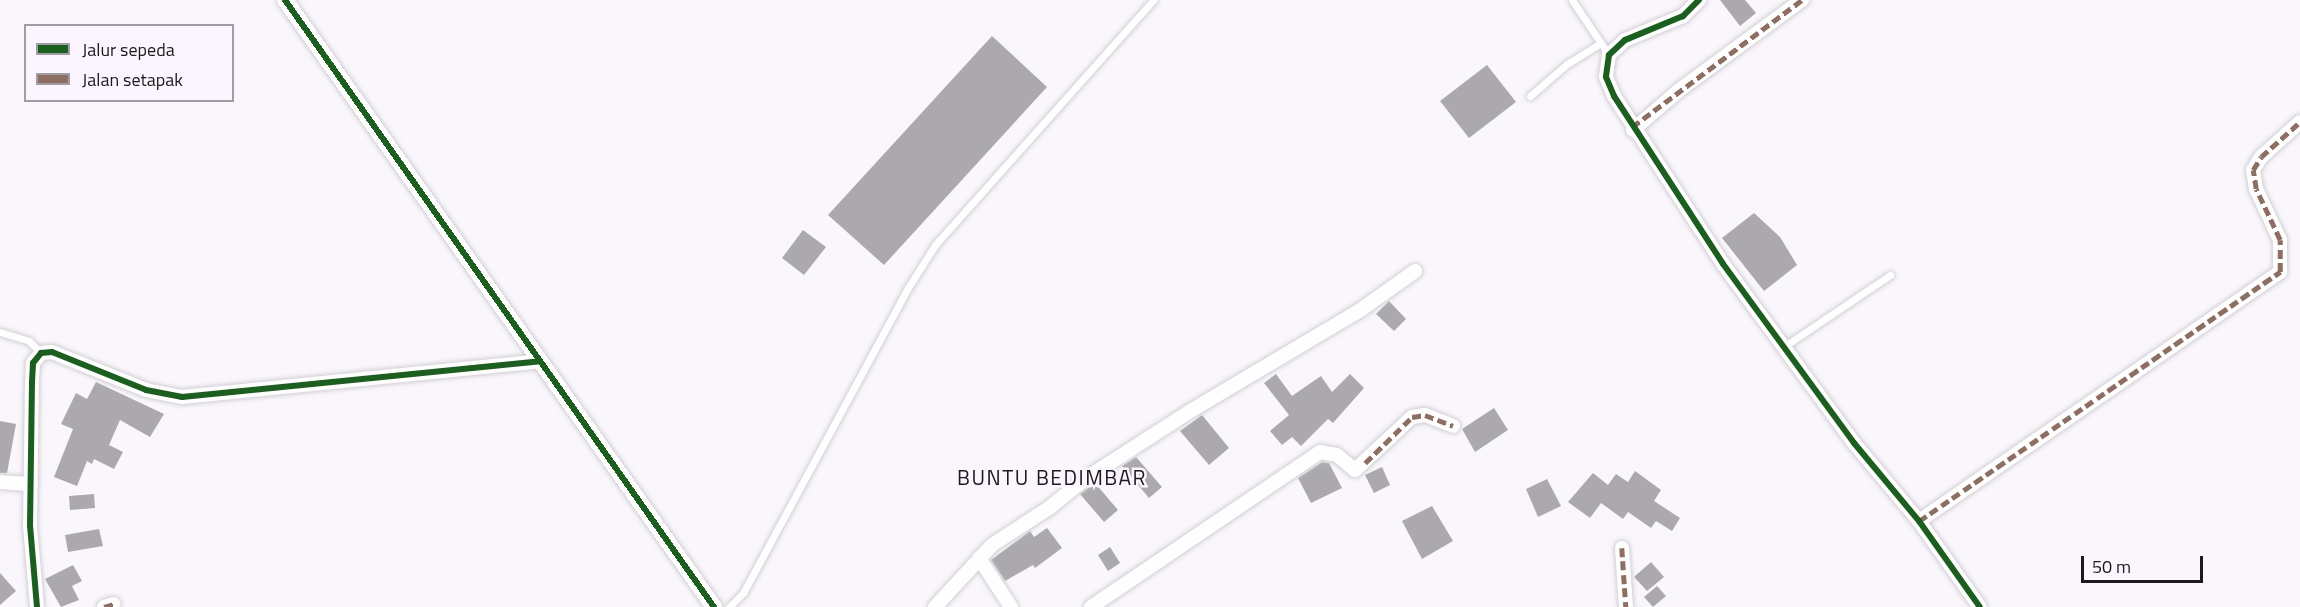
<!DOCTYPE html>
<style>
body{margin:0}
#map{position:relative;width:2300px;height:607px;overflow:hidden;background:#faf7fc;font-family:"Titillium Web",sans-serif}
div>[style]{position:absolute}
.building>*{inset:0;background:#aba9ad}
.roads{filter:drop-shadow(0 0 2px #d2cfd4) drop-shadow(0 0 2px #d2cfd4)}
.service>*{height:7px;margin:-3.5px;padding:0 3.5px;transform-origin:3.5px;border-radius:3.5px;background:#fefeff}
.minor>*{height:14px;margin:-7px;padding:0 7px;transform-origin:7px;border-radius:7px;background:#fefeff}
.tertiary>*{height:16px;margin:-8px;padding:0 8px;transform-origin:8px;border-radius:8px;background:#fefeff}
.quiet>*{height:4.5px;margin-top:-2.25px;transform-origin:0;background:repeating-linear-gradient(90deg,#8d6e63 0 9px,transparent 0 13.5px)}
.cycleway>*{height:6px;margin:-3px;padding:0 3px;transform-origin:3px;border-radius:3px;background:#1b5e20}
span{translate:-50% -50%;white-space:nowrap;text-align:center;line-height:1.15;-webkit-text-stroke:5px #faf5fe;paint-order:stroke}
.quarter-label{font-size:21px;color:#1b191c;letter-spacing:1.5px}
.legend{position:absolute;left:24px;top:24px;width:210px;height:78px;box-sizing:border-box;background:#faf5fe;border:2px solid #a19da4;margin:0;padding:8px 10px;list-style:none;font-size:18px;color:#1b191c}
.legend li{display:flex;align-items:center;gap:12px;height:30px}
.legend b{width:30px;border:2px solid #a19da4}
.scale{position:absolute;left:2081px;top:556px;width:122px;height:27px;box-sizing:border-box;border:3px solid #1b191c;border-top:0;padding-left:8px;font-size:18px;line-height:21px;white-space:nowrap;color:#1b191c;-webkit-text-stroke:4px #faf5fe;paint-order:stroke}
</style>
<div id="map">
<div class="building">
<div style="clip-path:polygon(1720px 0,1745px 0,1756px 13px,1740px 26px)"></div>
<div style="clip-path:polygon(992px 36px,1047px 87px,884px 265px,828px 215px)"></div>
<div style="clip-path:polygon(1487px 65px,1516px 102px,1469px 138px,1440px 101px)"></div>
<div style="clip-path:polygon(1754px 213px,1780px 237px,1797px 265px,1764px 291px,1722px 238px)"></div>
<div style="clip-path:polygon(803px 230px,826px 247px,804px 275px,782px 258px)"></div>
<div style="clip-path:polygon(1389px 301px,1406px 319px,1394px 331px,1376px 314px)"></div>
<div style="clip-path:polygon(1276px 374px,1292px 396px,1321px 376px,1332px 392px,1350px 374px,1364px 388px,1333px 423px,1328px 419px,1301px 446px,1292px 437px,1282px 445px,1270px 431px,1289px 415px,1264px 383px)"></div>
<div style="clip-path:polygon(96px 382px,164px 414px,150px 437px,120px 420px,109px 445px,123px 452px,114px 469px,94px 459px,92px 464px,87px 461px,77px 486px,54px 477px,73px 429px,61px 424px,76px 393px,87px 399px)"></div>
<div style="clip-path:polygon(1494px 408px,1508px 430px,1475px 452px,1462px 429px)"></div>
<div style="clip-path:polygon(1202px 415px,1229px 448px,1209px 465px,1180px 431px)"></div>
<div style="clip-path:polygon(0 421px,16px 424px,7px 473px,0 473px)"></div>
<div style="clip-path:polygon(1136px 457px,1162px 487px,1149px 498px,1122px 466px)"></div>
<div style="clip-path:polygon(1322px 462px,1329px 463px,1342px 488px,1311px 503px,1298px 478px)"></div>
<div style="clip-path:polygon(1382px 467px,1390px 485px,1374px 493px,1365px 475px)"></div>
<div style="clip-path:polygon(1635px 471px,1661px 490px,1654px 501px,1680px 518px,1672px 531px,1656px 521px,1651px 528px,1628px 512px,1623px 519px,1601px 503px,1590px 518px,1568px 502px,1593px 473px,1608px 485px,1616px 474px,1628px 482px)"></div>
<div style="clip-path:polygon(1547px 479px,1561px 506px,1538px 517px,1526px 489px)"></div>
<div style="clip-path:polygon(1095px 483px,1118px 510px,1104px 522px,1080px 494px)"></div>
<div style="clip-path:polygon(94px 494px,95px 508px,70px 510px,69px 496px)"></div>
<div style="clip-path:polygon(1432px 506px,1453px 541px,1422px 559px,1402px 521px)"></div>
<div style="clip-path:polygon(1047px 528px,1062px 548px,1035px 568px,1033px 565px,1005px 581px,991px 560px,1030px 531px,1034px 537px)"></div>
<div style="clip-path:polygon(99px 529px,103px 546px,68px 552px,65px 535px)"></div>
<div style="clip-path:polygon(1110px 547px,1120px 563px,1108px 571px,1098px 555px)"></div>
<div style="clip-path:polygon(1651px 562px,1664px 577px,1647px 591px,1634px 577px)"></div>
<div style="clip-path:polygon(73px 565px,82px 581px,72px 586px,79px 600px,61px 607px,45px 579px)"></div>
<div style="clip-path:polygon(0 573px,16px 591px,0 605px)"></div>
<div style="clip-path:polygon(1657px 586px,1666px 596px,1653px 607px,1644px 597px)"></div>
</div>
<div class="roads">
<div class="service">
<div style="left:1572px;top:0;width:66px;rotate:56.1deg"></div>
<div style="left:1530px;top:96px;width:49px;rotate:-40.9deg"></div>
<div style="left:1567px;top:64px;width:36px;rotate:-32deg"></div>
<div style="left:0;top:332px;width:30px;rotate:17deg"></div>
<div style="left:29px;top:341px;width:17px;rotate:45deg"></div>
<div style="left:1785px;top:346px;width:127px;rotate:-34.1deg"></div>
<div style="left:729px;top:607px;width:20px;rotate:-45deg"></div>
<div style="left:743px;top:593px;width:347px;rotate:-61.6deg"></div>
<div style="left:908px;top:288px;width:51px;rotate:-57.9deg"></div>
<div style="left:935px;top:245px;width:328px;rotate:-48.3deg"></div>
</div>
<div class="minor">
<div style="left:1699px;top:0;width:23px;rotate:135deg"></div>
<div style="left:1683px;top:16px;width:63px;rotate:157.5deg"></div>
<div style="left:1625px;top:40px;width:22px;rotate:137deg"></div>
<div style="left:1609px;top:55px;width:22px;rotate:98deg"></div>
<div style="left:1606px;top:77px;width:21px;rotate:67deg"></div>
<div style="left:1614px;top:96px;width:200px;rotate:57deg"></div>
<div style="left:1723px;top:264px;width:222px;rotate:53.8deg"></div>
<div style="left:1854px;top:443px;width:102px;rotate:50.2deg"></div>
<div style="left:1919px;top:521px;width:105px;rotate:54.7deg"></div>
<div style="left:1633px;top:130px;width:60px;rotate:-40.9deg"></div>
<div style="left:1678px;top:91px;width:154px;rotate:-36.3deg"></div>
<div style="left:0;top:482px;width:31px;rotate:4deg"></div>
<div style="left:1919px;top:521px;width:439px;rotate:-34.6deg"></div>
<div style="left:2280px;top:272px;width:32px;rotate:-90deg"></div>
<div style="left:2280px;top:240px;width:56px;rotate:-115.2deg"></div>
<div style="left:2256px;top:189px;width:19px;rotate:-99deg"></div>
<div style="left:2253px;top:170px;width:15px;rotate:-58deg"></div>
<div style="left:2261px;top:157px;width:52px;rotate:-41.9deg"></div>
<div style="left:1622px;top:548px;width:59px;rotate:86.1deg"></div>
<div style="left:979px;top:558px;width:59px;rotate:56.9deg"></div>
<div style="left:37px;top:607px;width:81px;rotate:-94.9deg"></div>
<div style="left:30px;top:526px;width:144px;rotate:-89.2deg"></div>
<div style="left:32px;top:382px;width:19px;rotate:-87deg"></div>
<div style="left:33px;top:363px;width:13px;rotate:-51deg"></div>
<div style="left:41px;top:353px;width:11px;rotate:-5deg"></div>
<div style="left:52px;top:352px;width:101px;rotate:22deg"></div>
<div style="left:146px;top:390px;width:37px;rotate:11deg"></div>
<div style="left:182px;top:397px;width:360px;rotate:-5.7deg"></div>
<div style="left:104px;top:607px;width:10px;rotate:-17deg"></div>
<div style="left:935px;top:607px;width:84px;rotate:-47.4deg"></div>
<div style="left:992px;top:545px;width:68px;rotate:-33deg"></div>
<div style="left:1049px;top:508px;width:46px;rotate:-38.9deg"></div>
<div style="left:1085px;top:479px;width:127px;rotate:-32.8deg"></div>
<div style="left:1192px;top:410px;width:194px;rotate:-30.7deg"></div>
<div style="left:1359px;top:311px;width:69px;rotate:-35.5deg"></div>
<div style="left:1091px;top:607px;width:277px;rotate:-34.1deg"></div>
<div style="left:1320px;top:452px;width:17px;rotate:10deg"></div>
<div style="left:1337px;top:455px;width:23px;rotate:40deg"></div>
<div style="left:1355px;top:470px;width:78px;rotate:-42.9deg"></div>
<div style="left:1412px;top:417px;width:13px;rotate:-9deg"></div>
<div style="left:1425px;top:415px;width:30px;rotate:21deg"></div>
</div>
<div class="tertiary">
<div style="left:285px;top:0;width:743px;rotate:54.75deg"></div>
</div>
</div>
<div class="quiet">
<div style="left:1632px;top:127px;width:212px;rotate:-36.8deg"></div>
<div style="left:1365px;top:463px;width:66px;rotate:-44.4deg"></div>
<div style="left:1412px;top:417px;width:13px;rotate:-9deg"></div>
<div style="left:1425px;top:415px;width:30px;rotate:21deg"></div>
<div style="left:1919px;top:521px;width:439px;rotate:-34.6deg"></div>
<div style="left:2280px;top:272px;width:32px;rotate:-90deg"></div>
<div style="left:2280px;top:240px;width:56px;rotate:-115.2deg"></div>
<div style="left:2256px;top:189px;width:19px;rotate:-99deg"></div>
<div style="left:2253px;top:170px;width:15px;rotate:-58deg"></div>
<div style="left:2261px;top:157px;width:52px;rotate:-41.9deg"></div>
<div style="left:1622px;top:548px;width:59px;rotate:86.1deg"></div>
<div style="left:104px;top:607px;width:10px;rotate:-17deg"></div>
</div>
<div class="cycleway">
<div style="left:285px;top:0;width:743px;rotate:54.75deg"></div>
<div style="left:1699px;top:0;width:23px;rotate:135deg"></div>
<div style="left:1683px;top:16px;width:63px;rotate:157.5deg"></div>
<div style="left:1625px;top:40px;width:22px;rotate:137deg"></div>
<div style="left:1609px;top:55px;width:22px;rotate:98deg"></div>
<div style="left:1606px;top:77px;width:21px;rotate:67deg"></div>
<div style="left:1614px;top:96px;width:200px;rotate:57deg"></div>
<div style="left:1723px;top:264px;width:222px;rotate:53.8deg"></div>
<div style="left:1854px;top:443px;width:102px;rotate:50.2deg"></div>
<div style="left:1919px;top:521px;width:105px;rotate:54.7deg"></div>
<div style="left:37px;top:607px;width:81px;rotate:-94.9deg"></div>
<div style="left:30px;top:526px;width:144px;rotate:-89.2deg"></div>
<div style="left:32px;top:382px;width:19px;rotate:-87deg"></div>
<div style="left:33px;top:363px;width:13px;rotate:-51deg"></div>
<div style="left:41px;top:353px;width:11px;rotate:-5deg"></div>
<div style="left:52px;top:352px;width:101px;rotate:22deg"></div>
<div style="left:146px;top:390px;width:37px;rotate:11deg"></div>
<div style="left:182px;top:397px;width:360px;rotate:-5.7deg"></div>
</div>
<div class="quarter-label">
<span style="left:1052px;top:477px">BUNTU BEDIMBAR</span>
</div>
<ul class="legend">
<li><b style="height:8px;background:#1b5e20"></b>Jalur sepeda</li>
<li><b style="height:8px;background:#8d6e63"></b>Jalan setapak</li>
</ul>
<div class="scale">50 m</div>
</div>
